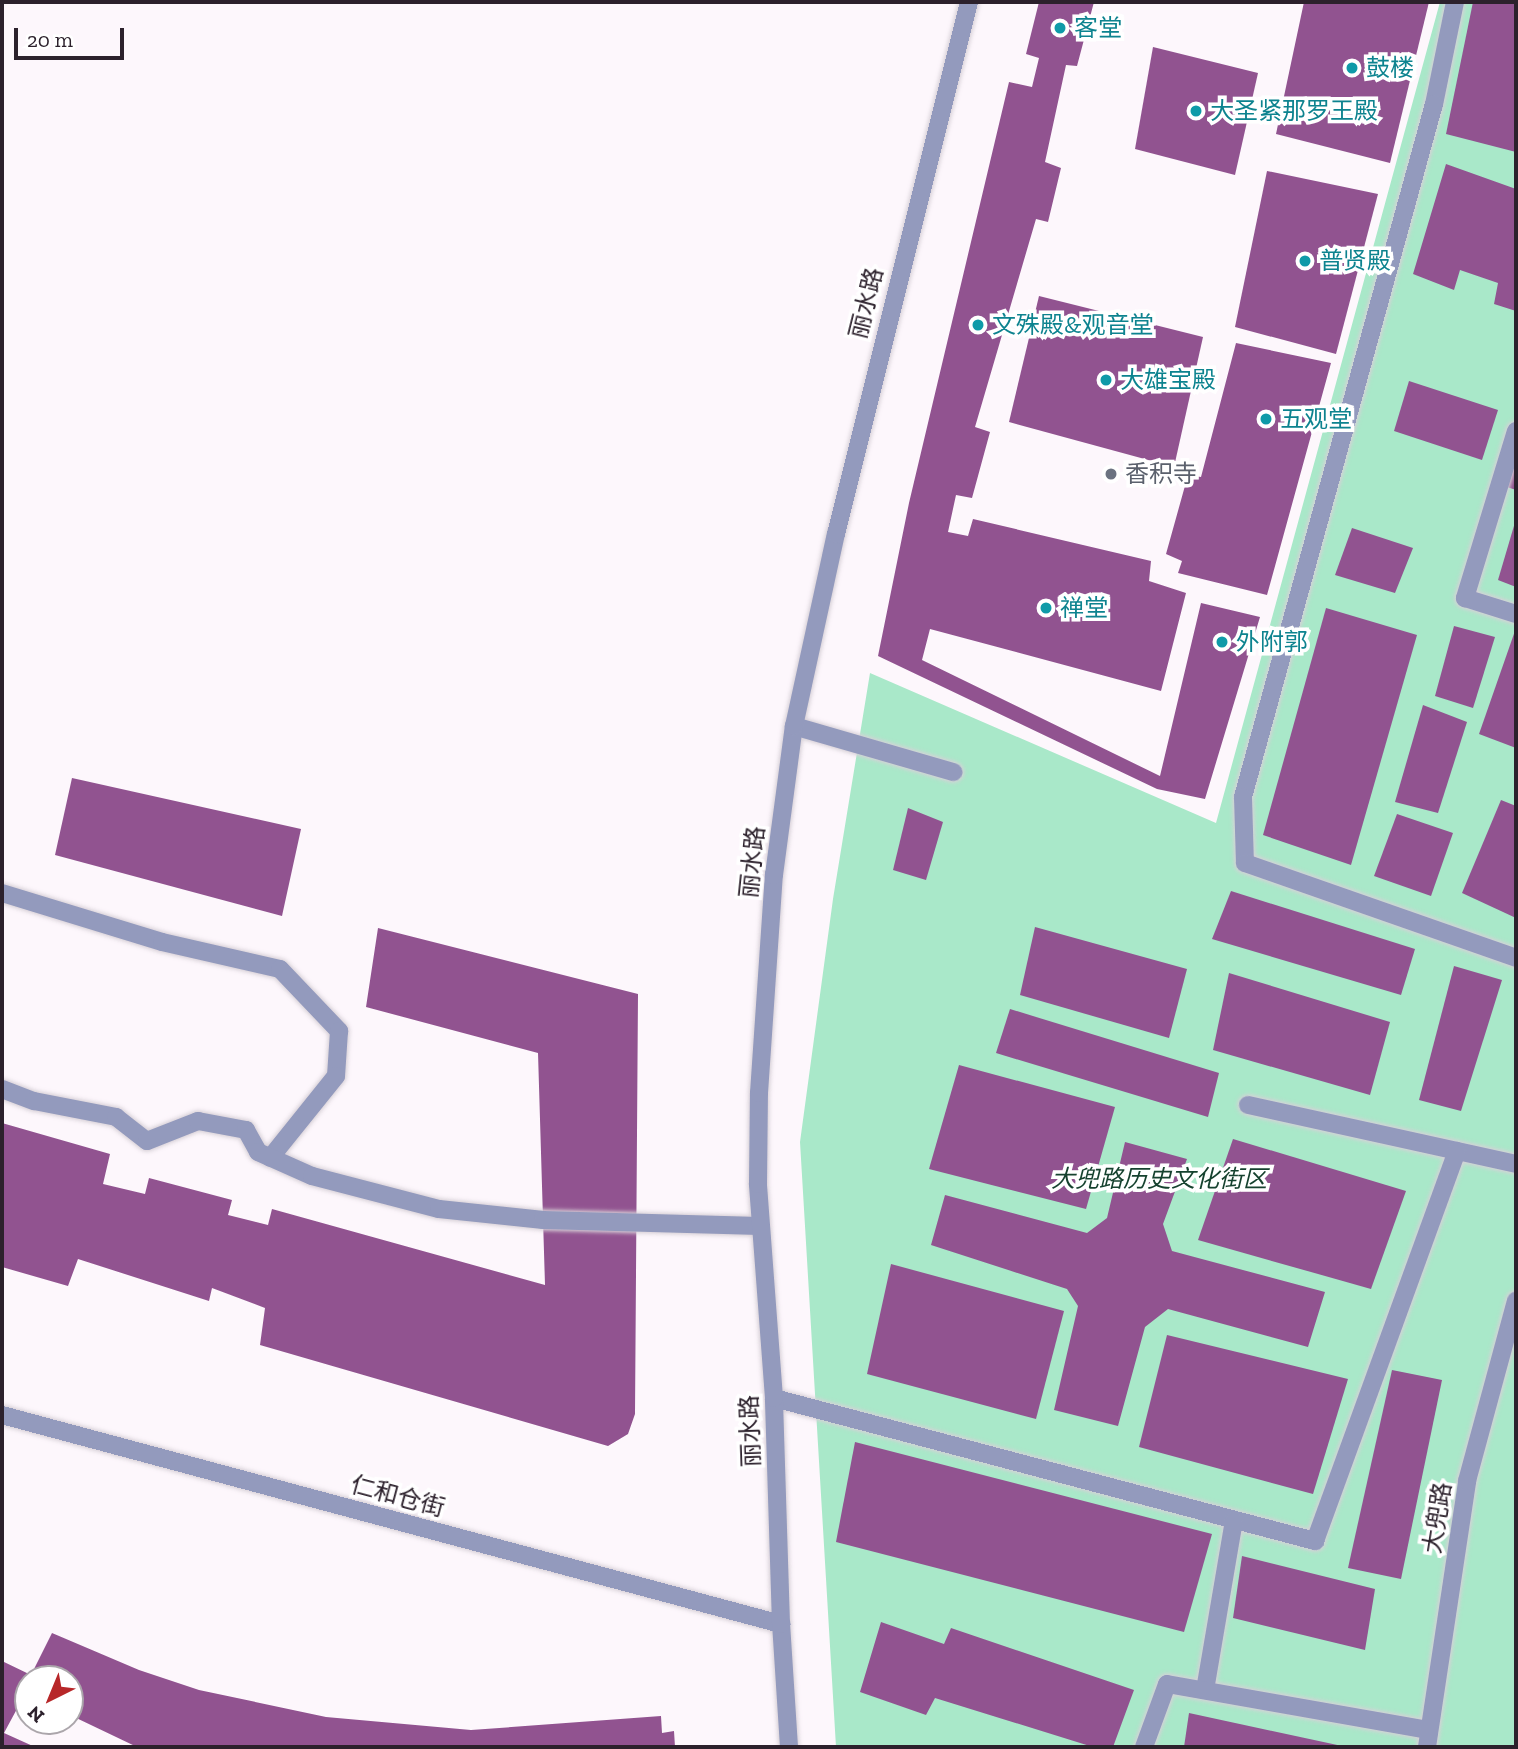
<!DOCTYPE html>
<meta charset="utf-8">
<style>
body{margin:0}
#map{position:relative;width:1518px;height:1749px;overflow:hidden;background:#fdf7fc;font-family:"Zilla Slab","Noto Sans SC",serif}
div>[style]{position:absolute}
.green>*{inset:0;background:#a9e8c9}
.building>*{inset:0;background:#915390}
.roads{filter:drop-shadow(0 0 2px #d7d0d7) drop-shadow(0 0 2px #d7d0d7)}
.service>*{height:18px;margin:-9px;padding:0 9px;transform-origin:9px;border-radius:9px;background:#939abd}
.pedestrian>*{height:18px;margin:-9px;padding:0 9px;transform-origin:9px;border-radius:9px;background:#939abd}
.minor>*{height:18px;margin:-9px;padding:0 9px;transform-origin:9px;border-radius:9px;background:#939abd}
.tertiary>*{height:18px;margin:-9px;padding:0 9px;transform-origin:9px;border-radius:9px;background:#939abd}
.dots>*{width:19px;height:19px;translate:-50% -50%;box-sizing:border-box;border:4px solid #fff;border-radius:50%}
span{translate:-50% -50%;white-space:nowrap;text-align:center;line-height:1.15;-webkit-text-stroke:7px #fff;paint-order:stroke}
.culture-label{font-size:24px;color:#0d838f}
.left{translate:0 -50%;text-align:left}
.street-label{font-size:24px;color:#2c212c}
.worship-label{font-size:24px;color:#5b616d}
.park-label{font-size:24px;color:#16422f;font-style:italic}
.frame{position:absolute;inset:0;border:4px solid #2c212c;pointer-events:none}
.north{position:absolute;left:14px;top:1665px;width:70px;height:70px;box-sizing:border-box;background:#fff;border:2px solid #aba6ab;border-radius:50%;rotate:223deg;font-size:19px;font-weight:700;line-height:28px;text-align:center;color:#2c212c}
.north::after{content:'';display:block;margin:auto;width:24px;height:32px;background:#b72729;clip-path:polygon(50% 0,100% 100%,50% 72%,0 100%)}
.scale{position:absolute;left:14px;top:28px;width:110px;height:32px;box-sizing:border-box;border:4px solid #2c212c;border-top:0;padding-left:9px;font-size:21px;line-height:24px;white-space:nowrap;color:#2c212c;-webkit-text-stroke:5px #fff;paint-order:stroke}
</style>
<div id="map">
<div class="green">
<div style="clip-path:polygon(1440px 2px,1516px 2px,1516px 1747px,836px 1747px,800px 1142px,833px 899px,870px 673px,1216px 823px)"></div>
</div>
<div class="building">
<div style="clip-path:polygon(1039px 2px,1094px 2px,1077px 66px,1066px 65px,1045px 162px,1061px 168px,1048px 222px,1036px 219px,975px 427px,990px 432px,972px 498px,956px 495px,948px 532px,968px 536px,973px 519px,1151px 561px,1149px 581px,1186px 593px,1161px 691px,930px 629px,922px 660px,1160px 776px,1201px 603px,1260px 617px,1205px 799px,1157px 789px,878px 656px,909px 503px,1009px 82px,1032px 87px,1039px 58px,1026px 54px)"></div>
<div style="clip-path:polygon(1304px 2px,1429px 2px,1390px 163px,1276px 134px)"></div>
<div style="clip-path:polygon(1473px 2px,1516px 2px,1516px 152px,1446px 134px)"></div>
<div style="clip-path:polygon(1153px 47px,1258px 73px,1235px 175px,1135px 149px)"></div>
<div style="clip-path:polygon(1446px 164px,1516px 189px,1516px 311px,1494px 304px,1498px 283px,1460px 270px,1454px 290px,1413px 274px)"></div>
<div style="clip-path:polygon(1267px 171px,1378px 194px,1336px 354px,1235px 327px)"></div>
<div style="clip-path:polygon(1039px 296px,1203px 337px,1174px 467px,1009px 422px)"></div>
<div style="clip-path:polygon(1236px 343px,1331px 363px,1267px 595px,1178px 573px,1182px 561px,1166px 554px,1188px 475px,1201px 477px)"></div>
<div style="clip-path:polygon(1409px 381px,1498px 410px,1482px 460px,1394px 431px)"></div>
<div style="clip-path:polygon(1516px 459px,1516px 490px,1507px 487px)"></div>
<div style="clip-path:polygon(1516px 519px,1516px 587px,1498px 580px)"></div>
<div style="clip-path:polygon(1352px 528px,1413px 548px,1395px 593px,1335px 575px)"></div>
<div style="clip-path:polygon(1326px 608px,1417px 635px,1351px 865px,1263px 835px)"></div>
<div style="clip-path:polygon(1454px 626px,1495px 637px,1473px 708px,1435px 696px)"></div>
<div style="clip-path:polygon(1516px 628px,1516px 748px,1479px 734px)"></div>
<div style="clip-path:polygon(1423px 705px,1467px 722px,1438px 813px,1395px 802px)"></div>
<div style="clip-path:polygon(72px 778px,301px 829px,282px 916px,55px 855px)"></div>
<div style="clip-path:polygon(1501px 800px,1516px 806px,1516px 918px,1462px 893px)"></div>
<div style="clip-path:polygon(908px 808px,943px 822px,926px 880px,893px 870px)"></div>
<div style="clip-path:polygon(1397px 814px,1453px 833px,1431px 896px,1374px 876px)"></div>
<div style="clip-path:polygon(1231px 891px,1415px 949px,1401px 995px,1212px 939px)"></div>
<div style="clip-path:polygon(1035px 927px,1187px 969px,1169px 1038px,1020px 995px)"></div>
<div style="clip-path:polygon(378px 928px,638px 994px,635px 1414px,628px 1434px,608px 1446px,260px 1345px,265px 1308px,212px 1288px,209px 1301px,78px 1259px,68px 1286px,2px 1267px,2px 1123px,110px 1154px,103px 1184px,145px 1194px,149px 1178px,232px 1200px,228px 1215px,268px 1225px,272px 1209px,545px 1285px,538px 1053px,366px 1007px)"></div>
<div style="clip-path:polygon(1454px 966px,1502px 980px,1461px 1111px,1419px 1100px)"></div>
<div style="clip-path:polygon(1229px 973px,1390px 1022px,1370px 1095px,1213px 1050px)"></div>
<div style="clip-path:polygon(1010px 1009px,1219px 1073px,1208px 1117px,996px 1053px)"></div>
<div style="clip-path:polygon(959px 1065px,1115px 1107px,1086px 1209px,929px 1169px)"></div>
<div style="clip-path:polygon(1233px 1139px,1406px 1191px,1371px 1289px,1198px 1240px)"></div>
<div style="clip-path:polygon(1125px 1142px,1187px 1159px,1163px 1224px,1172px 1251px,1325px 1292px,1308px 1347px,1168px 1309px,1145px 1327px,1118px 1426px,1054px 1410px,1078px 1306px,1067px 1289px,931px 1245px,945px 1195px,1087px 1233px,1107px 1218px)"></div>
<div style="clip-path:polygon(891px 1264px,1064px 1311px,1036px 1419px,867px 1374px)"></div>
<div style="clip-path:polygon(1167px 1335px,1348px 1379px,1313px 1494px,1139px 1447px)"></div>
<div style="clip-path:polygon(1392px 1370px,1442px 1380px,1401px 1579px,1348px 1568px)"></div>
<div style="clip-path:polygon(855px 1442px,1212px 1534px,1184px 1632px,836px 1542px)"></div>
<div style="clip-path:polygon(1242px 1556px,1375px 1589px,1365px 1650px,1233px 1618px)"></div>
<div style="clip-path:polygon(881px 1622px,944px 1644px,951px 1628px,1134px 1690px,1113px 1747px,1093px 1747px,935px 1698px,926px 1715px,860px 1692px)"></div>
<div style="clip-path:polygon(52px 1633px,139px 1670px,199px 1690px,326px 1717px,471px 1730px,661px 1716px,662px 1733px,674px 1731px,675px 1747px,137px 1747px,70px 1715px,70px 1679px,28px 1679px,28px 1695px,25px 1694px,4px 1733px,35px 1747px,2px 1747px,2px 1661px,31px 1675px)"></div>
<div style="clip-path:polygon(1189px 1713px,1342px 1746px,1342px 1747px,1184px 1747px)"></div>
</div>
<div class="roads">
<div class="service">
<div style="left:794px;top:726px;width:166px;rotate:16.1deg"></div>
<div style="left:2px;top:893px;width:167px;rotate:17deg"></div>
<div style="left:162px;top:942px;width:121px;rotate:12.9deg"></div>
<div style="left:280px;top:969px;width:86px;rotate:46.4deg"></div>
<div style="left:339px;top:1031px;width:45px;rotate:93.8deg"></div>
<div style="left:336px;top:1076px;width:105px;rotate:128.8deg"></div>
<div style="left:2px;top:1089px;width:34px;rotate:21deg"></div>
<div style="left:34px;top:1101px;width:84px;rotate:11deg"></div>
<div style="left:116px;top:1117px;width:39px;rotate:38deg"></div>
<div style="left:147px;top:1141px;width:55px;rotate:-21.4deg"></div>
<div style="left:198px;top:1121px;width:49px;rotate:10.6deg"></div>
<div style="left:246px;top:1130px;width:25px;rotate:61deg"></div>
<div style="left:258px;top:1152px;width:59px;rotate:24deg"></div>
<div style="left:312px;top:1176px;width:131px;rotate:14.6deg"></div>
<div style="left:439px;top:1209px;width:105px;rotate:6deg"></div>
<div style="left:543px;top:1220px;width:217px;rotate:1.6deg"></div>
<div style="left:1248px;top:1105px;width:274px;rotate:12.4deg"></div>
<div style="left:774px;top:1398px;width:560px;rotate:14.81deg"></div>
<div style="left:1315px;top:1541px;width:415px;rotate:-70deg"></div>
<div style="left:1205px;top:1690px;width:172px;rotate:-80.3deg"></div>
<div style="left:1144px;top:1747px;width:67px;rotate:-69.9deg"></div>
<div style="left:1167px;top:1684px;width:266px;rotate:10deg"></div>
</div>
<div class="pedestrian">
<div style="left:1455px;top:2px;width:104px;rotate:101.6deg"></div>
<div style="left:1434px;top:104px;width:719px;rotate:105.41deg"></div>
<div style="left:1243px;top:797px;width:66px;rotate:88.3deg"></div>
<div style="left:1245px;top:863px;width:287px;rotate:19.3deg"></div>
<div style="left:1516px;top:431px;width:175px;rotate:107deg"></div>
<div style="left:1465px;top:598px;width:53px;rotate:17.4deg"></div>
<div style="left:1427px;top:1747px;width:269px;rotate:-81.4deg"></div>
<div style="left:1467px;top:1481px;width:187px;rotate:-74.8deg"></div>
</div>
<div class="minor">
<div style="left:2px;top:1415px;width:807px;rotate:15.02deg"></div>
</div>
<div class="tertiary">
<div style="left:789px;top:1747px;width:123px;rotate:-93.7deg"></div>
<div style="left:781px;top:1624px;width:226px;rotate:-91.8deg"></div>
<div style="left:774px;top:1398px;width:215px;rotate:-94.3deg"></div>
<div style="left:758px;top:1184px;width:91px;rotate:-89.4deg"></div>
<div style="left:759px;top:1093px;width:219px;rotate:-86.1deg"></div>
<div style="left:774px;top:875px;width:150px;rotate:-82.4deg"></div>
<div style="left:794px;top:726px;width:197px;rotate:-77.7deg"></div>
<div style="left:836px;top:534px;width:548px;rotate:-75.96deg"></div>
</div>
</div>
<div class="dots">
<div style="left:1060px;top:28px;background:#0f9aa8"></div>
<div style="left:1352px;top:68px;background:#0f9aa8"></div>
<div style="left:1196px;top:111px;background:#0f9aa8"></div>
<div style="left:1305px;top:261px;background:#0f9aa8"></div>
<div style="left:978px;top:325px;background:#0f9aa8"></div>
<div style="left:1106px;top:380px;background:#0f9aa8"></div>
<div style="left:1266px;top:419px;background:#0f9aa8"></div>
<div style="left:1111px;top:474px;background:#6b7280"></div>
<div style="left:1046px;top:608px;background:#0f9aa8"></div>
<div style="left:1222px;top:642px;background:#0f9aa8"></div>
</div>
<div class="culture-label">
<span class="left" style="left:1074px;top:28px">客堂</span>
<span class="left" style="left:1366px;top:68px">鼓楼</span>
<span class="left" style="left:1210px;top:111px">大圣紧那罗王殿</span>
<span class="left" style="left:1319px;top:261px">普贤殿</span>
<span class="left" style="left:992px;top:325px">文殊殿&amp;观音堂</span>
<span class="left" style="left:1120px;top:380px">大雄宝殿</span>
<span class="left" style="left:1280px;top:419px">五观堂</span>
<span class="left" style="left:1060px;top:608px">禅堂</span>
<span class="left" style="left:1236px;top:642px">外附郭</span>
</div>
<div class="street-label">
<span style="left:866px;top:303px;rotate:-76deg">丽水路</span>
<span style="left:752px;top:862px;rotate:-84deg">丽水路</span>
<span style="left:750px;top:1431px;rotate:-92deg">丽水路</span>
<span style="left:398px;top:1496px;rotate:15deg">仁和仓街</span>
<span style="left:1437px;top:1518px;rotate:-81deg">大兜路</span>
</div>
<div class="worship-label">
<span class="left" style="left:1125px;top:474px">香积寺</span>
</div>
<div class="park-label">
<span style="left:1159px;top:1179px">大兜路历史文化街区</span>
</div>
<div class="frame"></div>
<div class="north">N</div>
<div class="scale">20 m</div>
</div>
